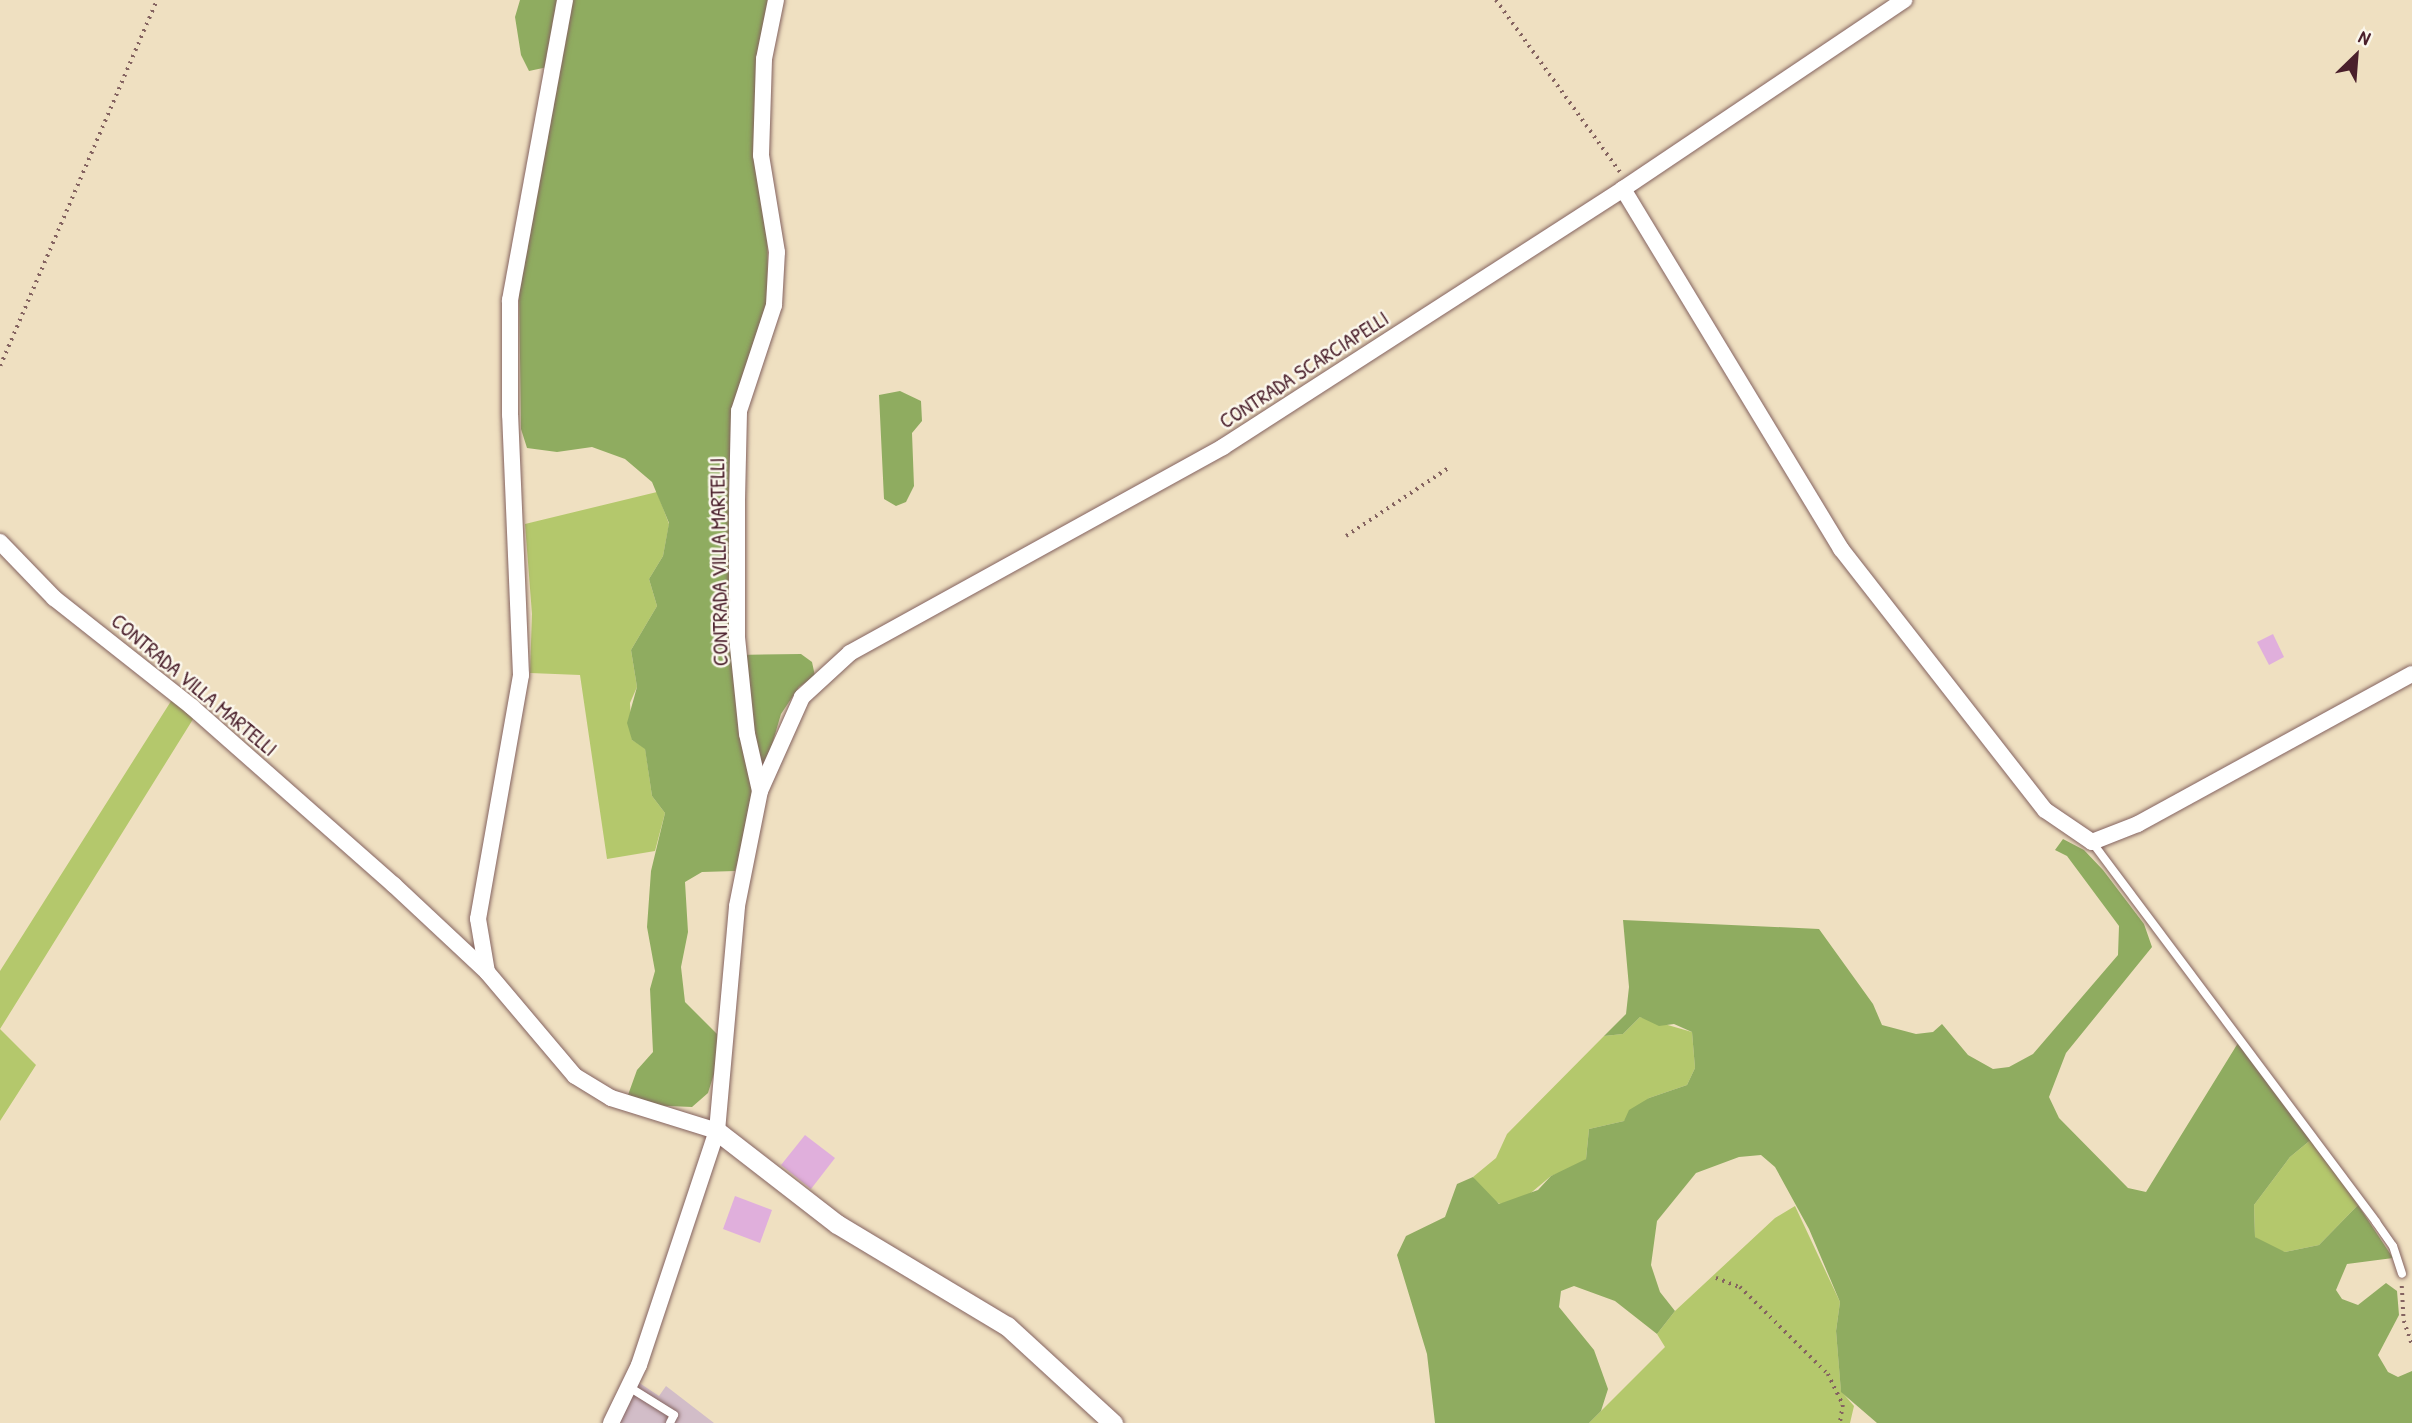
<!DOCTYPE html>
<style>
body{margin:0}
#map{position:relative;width:2412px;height:1423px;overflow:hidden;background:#efe0c1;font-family:"Patrick Hand",sans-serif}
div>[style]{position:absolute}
.industrial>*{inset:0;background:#d2bdc8}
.green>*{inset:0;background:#b4c86c}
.forest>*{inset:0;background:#8fac60}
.building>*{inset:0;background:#e0afdc}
.path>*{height:3.5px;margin-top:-1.75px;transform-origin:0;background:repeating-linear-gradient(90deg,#846360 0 2px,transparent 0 7px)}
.roads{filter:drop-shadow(0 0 2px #846360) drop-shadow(0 0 2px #846360)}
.service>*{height:8px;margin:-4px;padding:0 4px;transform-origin:4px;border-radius:4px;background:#fff}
.minor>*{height:16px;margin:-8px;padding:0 8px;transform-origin:8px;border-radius:8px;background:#fff}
.tertiary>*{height:19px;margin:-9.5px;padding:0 9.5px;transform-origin:9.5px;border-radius:9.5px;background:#fff}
span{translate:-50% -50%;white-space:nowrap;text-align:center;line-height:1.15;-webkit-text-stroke:5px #fbf7ec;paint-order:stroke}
.street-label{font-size:21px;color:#4a1f2b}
.north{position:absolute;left:2321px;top:21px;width:70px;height:70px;-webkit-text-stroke:5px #fbf7ec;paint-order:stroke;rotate:25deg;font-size:19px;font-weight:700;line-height:28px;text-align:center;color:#4a1f2b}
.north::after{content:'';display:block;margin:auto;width:24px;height:32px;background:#4a1f2b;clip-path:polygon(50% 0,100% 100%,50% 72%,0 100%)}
</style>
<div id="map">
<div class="industrial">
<div style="clip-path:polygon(638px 1382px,659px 1396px,666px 1386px,714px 1423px,619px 1423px)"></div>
</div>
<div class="green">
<div style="clip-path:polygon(657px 492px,669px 524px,663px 556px,649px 579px,657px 606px,631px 650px,637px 687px,630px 703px,632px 740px,645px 748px,652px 796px,665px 813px,655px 851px,607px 859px,580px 675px,530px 673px,532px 614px,525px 524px)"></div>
<div style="clip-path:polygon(173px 698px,195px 716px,0 1029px,36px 1065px,0 1121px,0 971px)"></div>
<div style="clip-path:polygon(1640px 1017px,1692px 1032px,1695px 1068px,1687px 1085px,1649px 1098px,1624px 1121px,1589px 1129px,1586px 1159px,1580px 1165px,1551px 1176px,1526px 1197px,1500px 1204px,1485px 1195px,1473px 1177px,1496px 1158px,1507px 1134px,1604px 1036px,1623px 1034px)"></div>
<div style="clip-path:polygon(2313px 1138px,2358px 1205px,2319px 1245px,2285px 1252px,2264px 1246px,2255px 1237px,2254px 1205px,2290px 1157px)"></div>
<div style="clip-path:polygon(1795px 1206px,1840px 1302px,1836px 1331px,1841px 1391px,1854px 1406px,1850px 1423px,1589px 1423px,1665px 1347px,1657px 1334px,1675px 1311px,1775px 1218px)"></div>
</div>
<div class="forest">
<div style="clip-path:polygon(520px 0,770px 0,766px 22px,768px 308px,733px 413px,734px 655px,801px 654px,812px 662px,815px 676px,799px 687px,781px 714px,735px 871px,702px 872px,685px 882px,688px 932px,681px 967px,685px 1002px,717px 1034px,718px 1061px,708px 1093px,692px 1107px,645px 1105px,628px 1095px,637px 1070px,653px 1052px,650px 989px,655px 971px,647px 927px,651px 871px,665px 813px,652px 796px,645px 749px,632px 740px,627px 723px,637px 687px,631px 650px,657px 606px,649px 579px,663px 556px,669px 523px,652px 482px,625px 459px,592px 447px,557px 452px,527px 448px,521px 429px,519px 285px,557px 65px,529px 71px,521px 55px,515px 17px)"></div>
<div style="clip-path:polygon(900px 391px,921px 401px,922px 421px,912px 433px,914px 486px,906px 502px,896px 506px,884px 499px,879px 395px)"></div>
<div style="clip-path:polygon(2063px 839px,2084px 850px,2103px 870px,2144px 924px,2152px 947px,2066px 1053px,2049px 1097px,2059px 1118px,2128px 1188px,2146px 1192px,2238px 1043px,2313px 1138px,2290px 1157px,2254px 1205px,2255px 1237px,2285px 1252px,2319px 1245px,2358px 1205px,2393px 1258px,2347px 1264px,2336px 1290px,2342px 1299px,2358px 1305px,2386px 1283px,2397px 1291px,2399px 1315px,2378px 1355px,2388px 1372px,2398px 1377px,2412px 1371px,2412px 1423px,1877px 1423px,1841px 1392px,1836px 1331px,1840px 1302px,1809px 1229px,1775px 1167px,1761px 1155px,1739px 1157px,1696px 1173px,1657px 1221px,1651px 1265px,1660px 1292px,1675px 1311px,1657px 1334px,1615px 1301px,1574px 1286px,1561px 1291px,1559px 1307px,1594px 1350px,1608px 1389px,1601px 1411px,1589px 1423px,1435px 1423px,1427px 1354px,1397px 1255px,1406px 1236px,1445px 1217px,1457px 1184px,1473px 1177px,1499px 1204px,1538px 1190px,1551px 1176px,1586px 1159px,1589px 1129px,1624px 1121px,1629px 1110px,1649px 1098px,1687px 1085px,1695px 1068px,1692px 1032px,1674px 1024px,1659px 1026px,1640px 1017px,1623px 1034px,1604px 1036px,1626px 1014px,1629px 987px,1623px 920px,1819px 929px,1873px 1004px,1882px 1025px,1916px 1034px,1933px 1032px,1942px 1024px,1968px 1055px,1993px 1069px,2009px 1067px,2033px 1054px,2118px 955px,2119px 926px,2067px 856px,2055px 850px)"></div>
</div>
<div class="building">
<div style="clip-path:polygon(2273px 634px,2284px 657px,2269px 665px,2257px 642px)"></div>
<div style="clip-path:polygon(805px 1135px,835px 1158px,811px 1189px,781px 1165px)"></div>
<div style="clip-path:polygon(735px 1196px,772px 1210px,760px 1243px,723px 1229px)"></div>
</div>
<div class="path">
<div style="left:1496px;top:0;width:212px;rotate:54.2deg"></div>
<div style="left:0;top:366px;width:398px;rotate:-66.8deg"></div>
<div style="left:1346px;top:536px;width:125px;rotate:-33.6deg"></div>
<div style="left:1716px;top:1278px;width:26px;rotate:21deg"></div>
<div style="left:1740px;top:1287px;width:124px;rotate:44.7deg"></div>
<div style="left:1828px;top:1374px;width:34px;rotate:64deg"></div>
<div style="left:1843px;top:1405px;width:18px;rotate:99deg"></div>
<div style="left:2402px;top:1286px;width:35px;rotate:87deg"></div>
<div style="left:2404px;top:1321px;width:24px;rotate:71deg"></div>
</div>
<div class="roads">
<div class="service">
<div style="left:2092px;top:842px;width:474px;rotate:53.2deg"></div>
<div style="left:2376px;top:1222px;width:29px;rotate:55deg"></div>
<div style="left:2393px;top:1246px;width:29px;rotate:72deg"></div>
<div style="left:629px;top:1387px;width:53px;rotate:31.9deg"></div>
<div style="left:674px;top:1415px;width:9px;rotate:117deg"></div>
</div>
<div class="minor">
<div style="left:1623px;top:189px;width:421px;rotate:58.8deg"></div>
<div style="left:1841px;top:549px;width:331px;rotate:52deg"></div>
<div style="left:2045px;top:810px;width:57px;rotate:34.2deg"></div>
<div style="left:2092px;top:842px;width:49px;rotate:-21.4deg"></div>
<div style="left:2138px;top:824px;width:312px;rotate:-28.7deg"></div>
<div style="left:0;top:542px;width:78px;rotate:46deg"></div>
<div style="left:54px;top:598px;width:176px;rotate:38.3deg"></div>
<div style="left:192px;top:707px;width:269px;rotate:41.4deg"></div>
<div style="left:394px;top:885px;width:127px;rotate:43.1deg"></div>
<div style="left:487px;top:972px;width:136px;rotate:49.8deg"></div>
<div style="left:575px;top:1076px;width:42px;rotate:31.4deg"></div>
<div style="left:611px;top:1098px;width:111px;rotate:17.3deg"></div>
<div style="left:760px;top:791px;width:103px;rotate:-65.9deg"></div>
<div style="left:802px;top:697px;width:65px;rotate:-42.5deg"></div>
<div style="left:850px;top:653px;width:426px;rotate:-28.9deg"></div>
<div style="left:1223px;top:447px;width:476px;rotate:-32.8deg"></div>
<div style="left:1623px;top:189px;width:339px;rotate:-33.9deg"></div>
<div style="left:487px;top:972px;width:54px;rotate:-99.6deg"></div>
<div style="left:478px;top:919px;width:248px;rotate:-80deg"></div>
<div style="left:521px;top:675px;width:260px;rotate:-92.4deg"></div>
<div style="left:510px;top:415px;width:115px;rotate:-90deg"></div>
<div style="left:510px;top:300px;width:305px;rotate:-79.6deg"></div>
<div style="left:611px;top:1423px;width:64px;rotate:-64.2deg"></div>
<div style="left:639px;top:1365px;width:247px;rotate:-71.6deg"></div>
<div style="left:717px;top:1131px;width:226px;rotate:-84.9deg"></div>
<div style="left:737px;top:906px;width:117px;rotate:-78.7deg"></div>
<div style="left:760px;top:791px;width:58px;rotate:-102.8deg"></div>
<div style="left:747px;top:734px;width:97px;rotate:-95.9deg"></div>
<div style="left:737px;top:638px;width:138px;rotate:-90deg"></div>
<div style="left:737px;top:500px;width:89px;rotate:-88.7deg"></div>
<div style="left:739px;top:411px;width:112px;rotate:-71.7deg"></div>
<div style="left:774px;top:305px;width:53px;rotate:-86.8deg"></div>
<div style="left:777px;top:252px;width:98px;rotate:-99.4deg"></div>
<div style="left:761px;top:155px;width:96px;rotate:-88.2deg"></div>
<div style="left:764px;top:59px;width:60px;rotate:-78.5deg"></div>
</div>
<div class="tertiary">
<div style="left:717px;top:1131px;width:152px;rotate:37.8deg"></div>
<div style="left:837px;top:1224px;width:198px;rotate:31deg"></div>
<div style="left:1007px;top:1326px;width:144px;rotate:42.5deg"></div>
</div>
</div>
<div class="street-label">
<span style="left:1304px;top:370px;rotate:-33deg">CONTRADA SCARCIAPELLI</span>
<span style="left:719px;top:562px;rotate:-91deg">CONTRADA VILLA MARTELLI</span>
<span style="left:194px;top:685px;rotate:40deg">CONTRADA VILLA MARTELLI</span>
</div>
<div class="north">N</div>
</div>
